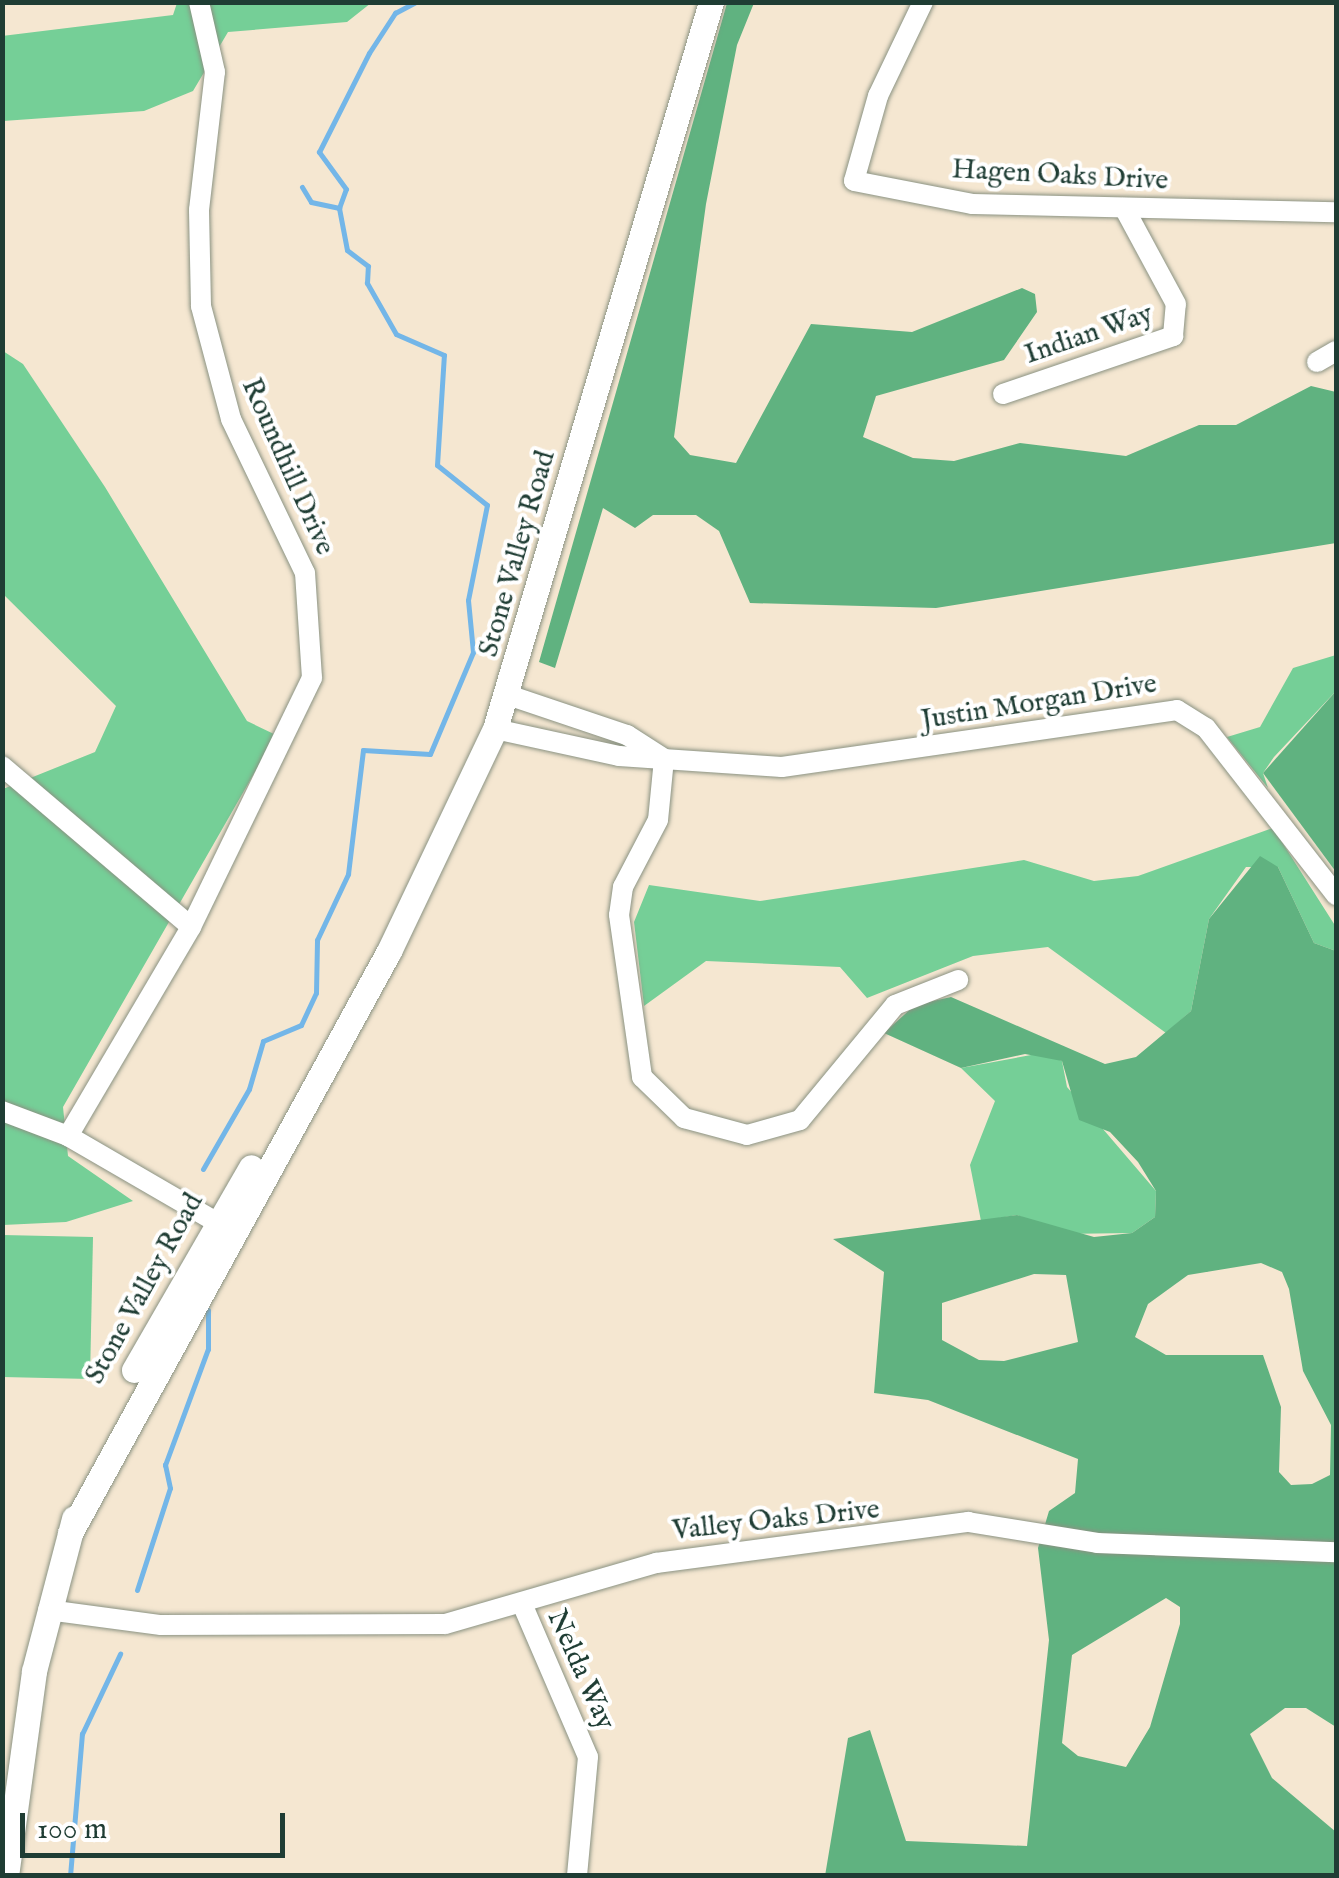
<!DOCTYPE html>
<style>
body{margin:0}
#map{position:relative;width:1339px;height:1878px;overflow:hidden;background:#f5e7d1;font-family:"IM FELL English",serif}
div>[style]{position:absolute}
.green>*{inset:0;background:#75cf97}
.forest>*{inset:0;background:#60b280}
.stream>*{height:5px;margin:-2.5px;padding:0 2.5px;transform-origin:2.5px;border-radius:2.5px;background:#73b6e8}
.roads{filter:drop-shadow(0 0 2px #8a9282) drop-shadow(0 0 2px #8a9282)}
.minor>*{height:20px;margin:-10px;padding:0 10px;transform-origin:10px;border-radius:10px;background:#fff}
.tertiary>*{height:25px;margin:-12.5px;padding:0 12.5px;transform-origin:12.5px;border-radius:12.5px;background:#fff}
span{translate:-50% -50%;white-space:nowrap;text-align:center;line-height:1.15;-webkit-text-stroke:8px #fff;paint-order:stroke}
.street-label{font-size:28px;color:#1f3d34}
.frame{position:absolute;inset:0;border:5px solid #1f3d34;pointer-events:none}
.scale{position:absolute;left:20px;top:1813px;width:265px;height:45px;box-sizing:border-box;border:5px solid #1f3d34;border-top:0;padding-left:12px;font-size:30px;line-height:35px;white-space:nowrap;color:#1f3d34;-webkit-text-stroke:8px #fff;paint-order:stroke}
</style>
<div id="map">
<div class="green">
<div style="clip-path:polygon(177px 3px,371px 3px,347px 22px,228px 32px,193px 91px,144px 111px,3px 121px,2px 36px,173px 15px)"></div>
<div style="clip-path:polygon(3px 351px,23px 364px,105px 487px,247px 721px,276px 735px,63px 1107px,68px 1156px,133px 1201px,66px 1222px,3px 1225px,3px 789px,95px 752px,116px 706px,3px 594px)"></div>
<div style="clip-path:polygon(1336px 655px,1336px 691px,1274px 757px,1263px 773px,1268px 788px,1227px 737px,1260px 727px,1293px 668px)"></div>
<div style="clip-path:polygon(1273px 828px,1336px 927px,1336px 951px,1314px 943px,1278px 867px,1246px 867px,1209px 919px,1191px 1011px,1166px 1033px,1048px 947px,973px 956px,867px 998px,840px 967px,706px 961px,644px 1006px,634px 922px,649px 885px,760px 901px,1024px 860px,1094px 881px,1138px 876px)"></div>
<div style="clip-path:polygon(1042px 1053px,1062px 1061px,1067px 1087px,1156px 1191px,1155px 1217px,1132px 1233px,1062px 1234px,1017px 1215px,981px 1221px,970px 1165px,995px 1101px,961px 1068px)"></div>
<div style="clip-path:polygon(3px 1235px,93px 1237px,90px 1379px,3px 1377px)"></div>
</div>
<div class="forest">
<div style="clip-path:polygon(727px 3px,754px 3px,737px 45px,706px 204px,674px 437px,690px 455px,736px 463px,811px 324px,912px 332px,1022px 288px,1035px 294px,1037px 312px,1004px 360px,876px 396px,863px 437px,913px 458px,954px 461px,1020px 443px,1126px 456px,1199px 425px,1236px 425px,1311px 386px,1336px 392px,1336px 543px,936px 608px,750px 603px,719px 531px,696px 515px,653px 515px,635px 528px,603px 508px,555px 668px,539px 662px)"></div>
<div style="clip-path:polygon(1336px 691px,1336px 872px,1263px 773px)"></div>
<div style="clip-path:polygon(evenodd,1260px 856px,1278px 867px,1314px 943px,1336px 951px,1336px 1727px,1306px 1708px,1285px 1708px,1250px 1734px,1272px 1778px,1336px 1832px,1336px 1875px,825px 1876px,848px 1738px,870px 1730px,906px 1841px,1027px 1846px,1049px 1640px,1038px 1548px,1049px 1511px,1075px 1493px,1078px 1459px,928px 1400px,874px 1393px,884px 1272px,833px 1239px,1017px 1215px,1094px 1237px,1132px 1233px,1155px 1217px,1156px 1191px,1138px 1162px,1110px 1132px,1079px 1120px,1062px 1061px,1025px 1054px,961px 1068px,884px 1033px,915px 1005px,951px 997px,1105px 1064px,1136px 1057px,1191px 1011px,1209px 919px,1260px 856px,1261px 1263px,1282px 1272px,1289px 1289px,1303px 1371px,1331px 1425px,1330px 1475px,1312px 1484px,1291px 1485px,1279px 1472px,1281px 1407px,1263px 1355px,1166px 1355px,1135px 1337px,1148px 1304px,1188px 1275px,1261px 1263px,1260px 856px,1034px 1274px,1066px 1275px,1078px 1342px,1004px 1361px,979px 1360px,942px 1340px,942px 1303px,1034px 1274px,1260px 856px,1166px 1598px,1180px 1607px,1180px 1624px,1150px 1727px,1126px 1767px,1078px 1756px,1062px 1743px,1072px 1655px,1166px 1598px)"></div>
</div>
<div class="stream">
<div style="left:302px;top:187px;width:17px;rotate:59deg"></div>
<div style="left:311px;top:202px;width:29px;rotate:12deg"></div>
<div style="left:203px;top:1169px;width:92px;rotate:-60.1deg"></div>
<div style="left:249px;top:1089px;width:50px;rotate:-73.7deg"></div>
<div style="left:263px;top:1041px;width:41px;rotate:-22.8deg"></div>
<div style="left:301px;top:1025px;width:35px;rotate:-65deg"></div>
<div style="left:316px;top:993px;width:53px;rotate:-88.9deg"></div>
<div style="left:317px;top:940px;width:73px;rotate:-64.8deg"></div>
<div style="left:348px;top:874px;width:125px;rotate:-83.1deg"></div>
<div style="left:363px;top:750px;width:67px;rotate:3.4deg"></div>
<div style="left:430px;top:754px;width:111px;rotate:-67.1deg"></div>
<div style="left:473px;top:652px;width:52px;rotate:-95.5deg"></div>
<div style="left:468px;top:600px;width:97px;rotate:-78.7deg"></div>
<div style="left:487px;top:505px;width:64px;rotate:-141.3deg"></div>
<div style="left:437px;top:465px;width:110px;rotate:-86.4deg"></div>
<div style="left:444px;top:355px;width:52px;rotate:-156.4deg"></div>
<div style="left:396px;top:334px;width:59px;rotate:-119.6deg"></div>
<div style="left:367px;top:283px;width:17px;rotate:-87deg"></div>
<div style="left:368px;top:266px;width:26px;rotate:-143deg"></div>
<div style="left:347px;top:250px;width:43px;rotate:-100.8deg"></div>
<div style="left:339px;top:208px;width:20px;rotate:-70deg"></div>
<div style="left:346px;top:189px;width:46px;rotate:-126.1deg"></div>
<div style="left:319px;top:152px;width:111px;rotate:-63.2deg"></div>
<div style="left:369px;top:53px;width:48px;rotate:-57deg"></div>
<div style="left:395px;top:13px;width:24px;rotate:-28deg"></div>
<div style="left:137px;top:1590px;width:107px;rotate:-72.1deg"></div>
<div style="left:170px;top:1488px;width:24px;rotate:-102deg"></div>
<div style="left:165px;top:1465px;width:124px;rotate:-69.7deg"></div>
<div style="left:208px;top:1349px;width:39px;rotate:-90deg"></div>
<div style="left:70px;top:1876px;width:143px;rotate:-85.2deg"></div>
<div style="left:82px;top:1734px;width:89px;rotate:-64.6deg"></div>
</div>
<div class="roads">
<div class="minor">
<div style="left:923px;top:2px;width:104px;rotate:115.6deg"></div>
<div style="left:878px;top:96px;width:88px;rotate:105.8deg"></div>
<div style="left:854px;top:181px;width:120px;rotate:11deg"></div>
<div style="left:972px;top:204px;width:364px;rotate:1.3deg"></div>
<div style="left:1317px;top:362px;width:22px;rotate:-30deg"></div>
<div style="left:1003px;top:394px;width:180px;rotate:-18.8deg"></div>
<div style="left:1173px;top:336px;width:32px;rotate:-85deg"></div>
<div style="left:1176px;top:304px;width:109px;rotate:-118.4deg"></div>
<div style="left:508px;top:695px;width:126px;rotate:18.6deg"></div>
<div style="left:627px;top:735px;width:43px;rotate:32.6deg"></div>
<div style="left:495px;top:729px;width:127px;rotate:12.3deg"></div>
<div style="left:619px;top:756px;width:163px;rotate:3.9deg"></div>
<div style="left:782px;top:767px;width:399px;rotate:-8.2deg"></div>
<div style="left:1177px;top:710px;width:34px;rotate:32deg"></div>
<div style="left:1206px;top:728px;width:212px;rotate:52.1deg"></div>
<div style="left:664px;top:759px;width:61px;rotate:95.6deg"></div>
<div style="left:658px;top:820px;width:76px;rotate:117.6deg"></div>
<div style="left:623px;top:887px;width:28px;rotate:98deg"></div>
<div style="left:619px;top:915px;width:164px;rotate:81.9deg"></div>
<div style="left:642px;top:1077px;width:59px;rotate:44.3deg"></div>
<div style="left:684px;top:1118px;width:65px;rotate:15.1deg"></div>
<div style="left:747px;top:1135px;width:55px;rotate:-15.8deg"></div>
<div style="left:800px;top:1120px;width:149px;rotate:-50.4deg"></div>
<div style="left:895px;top:1005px;width:68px;rotate:-21.6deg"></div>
<div style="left:2px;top:766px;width:248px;rotate:40.4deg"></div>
<div style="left:2px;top:1111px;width:71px;rotate:20.7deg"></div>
<div style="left:68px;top:1136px;width:187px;rotate:30.1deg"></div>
<div style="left:68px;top:1136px;width:243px;rotate:-59.5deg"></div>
<div style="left:191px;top:927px;width:277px;rotate:-64.1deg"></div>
<div style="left:312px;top:678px;width:105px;rotate:-93.8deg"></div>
<div style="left:305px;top:573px;width:171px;rotate:-115.7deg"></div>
<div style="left:231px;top:419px;width:117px;rotate:-104.9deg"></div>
<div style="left:201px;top:306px;width:96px;rotate:-91.2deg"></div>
<div style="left:199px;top:210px;width:139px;rotate:-83.4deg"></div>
<div style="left:215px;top:72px;width:72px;rotate:-102.9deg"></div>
<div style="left:523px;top:1606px;width:164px;rotate:66.7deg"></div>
<div style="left:588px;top:1757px;width:120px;rotate:95.3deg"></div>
<div style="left:48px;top:1610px;width:114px;rotate:7.6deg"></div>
<div style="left:161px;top:1625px;width:284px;rotate:-0.2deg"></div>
<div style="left:445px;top:1624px;width:220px;rotate:-16.1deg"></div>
<div style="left:656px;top:1563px;width:315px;rotate:-7.5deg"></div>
<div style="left:968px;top:1522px;width:131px;rotate:9.2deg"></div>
<div style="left:1097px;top:1543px;width:239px;rotate:2.2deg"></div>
</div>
<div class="tertiary">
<div style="left:134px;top:1370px;width:234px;rotate:-60deg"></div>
<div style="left:70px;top:1533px;width:664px;rotate:-61.27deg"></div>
<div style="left:389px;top:951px;width:246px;rotate:-64.5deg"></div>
<div style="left:495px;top:729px;width:758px;rotate:-73.45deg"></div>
<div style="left:6px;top:1876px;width:207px;rotate:-82.2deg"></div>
<div style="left:34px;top:1671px;width:158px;rotate:-75.3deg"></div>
</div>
</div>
<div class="street-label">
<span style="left:1060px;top:176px;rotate:3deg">Hagen Oaks Drive</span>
<span style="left:1089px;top:335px;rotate:-19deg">Indian Way</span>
<span style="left:287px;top:467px;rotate:66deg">Roundhill Drive</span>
<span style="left:518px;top:554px;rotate:-74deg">Stone Valley Road</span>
<span style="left:1039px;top:703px;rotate:-9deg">Justin Morgan Drive</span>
<span style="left:145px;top:1289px;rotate:-61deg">Stone Valley Road</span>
<span style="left:776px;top:1521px;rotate:-6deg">Valley Oaks Drive</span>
<span style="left:580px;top:1670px;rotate:66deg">Nelda Way</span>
</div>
<div class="frame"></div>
<div class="scale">100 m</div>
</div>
